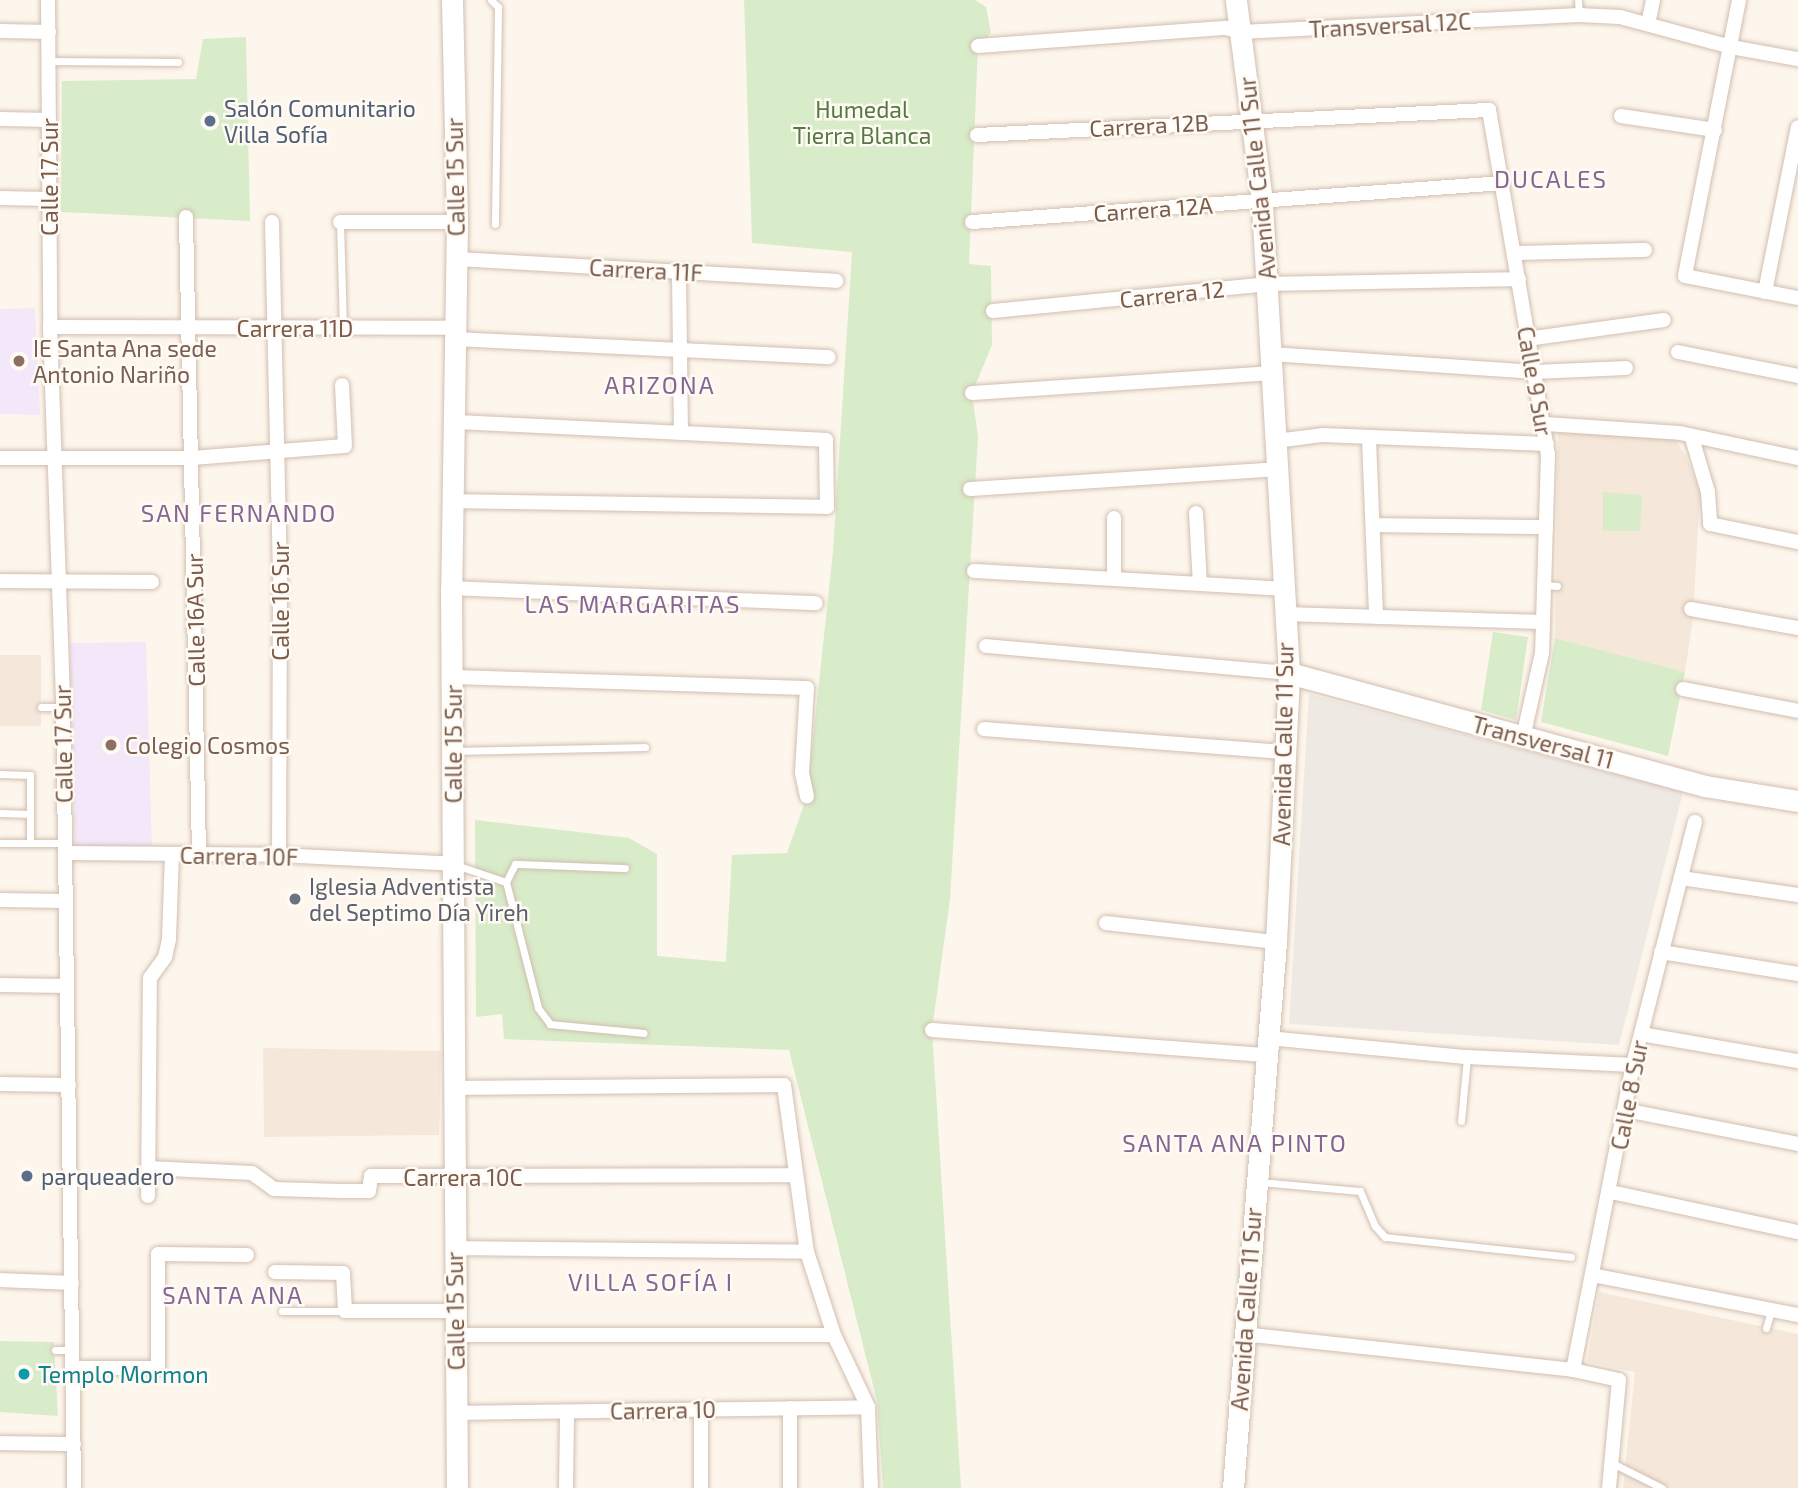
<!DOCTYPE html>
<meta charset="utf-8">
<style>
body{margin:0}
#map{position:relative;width:1798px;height:1488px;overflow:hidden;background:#fdf6ec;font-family:"Exo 2",sans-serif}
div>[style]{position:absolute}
.residential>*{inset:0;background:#f5e8da}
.industrial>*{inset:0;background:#efe9e4}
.education>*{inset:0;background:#f3e8fa}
.green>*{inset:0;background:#d8ecc9}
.roads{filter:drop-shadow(0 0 2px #d1beb0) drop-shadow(0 0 2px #d1beb0)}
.lane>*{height:7px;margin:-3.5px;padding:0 3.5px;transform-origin:3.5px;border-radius:3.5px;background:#fff}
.street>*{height:14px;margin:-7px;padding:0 7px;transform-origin:7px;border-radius:7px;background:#fff}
.secondary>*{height:21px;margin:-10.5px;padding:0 10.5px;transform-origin:10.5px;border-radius:10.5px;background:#fff}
.dots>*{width:19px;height:19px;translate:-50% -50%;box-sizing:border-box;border:4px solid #fffaf3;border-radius:50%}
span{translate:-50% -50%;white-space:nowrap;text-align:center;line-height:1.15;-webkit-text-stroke:5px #fffaf3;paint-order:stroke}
.street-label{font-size:23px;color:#7a5c4d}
.service-label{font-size:23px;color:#4e5e75}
.left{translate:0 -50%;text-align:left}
.park-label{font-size:23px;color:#537a41}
.education-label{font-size:23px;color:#785e54}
.worship-label{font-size:23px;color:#5b616d}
.culture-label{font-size:23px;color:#0d838f}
.neighbourhood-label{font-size:24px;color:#846695;letter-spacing:2px}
</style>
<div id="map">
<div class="residential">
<div style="clip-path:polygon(1558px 433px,1673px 437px,1686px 456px,1700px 492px,1693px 618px,1685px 672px,1555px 638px)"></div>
<div style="clip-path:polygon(0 655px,41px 655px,41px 726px,0 726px)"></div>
<div style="clip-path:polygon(263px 1048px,441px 1051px,439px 1135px,264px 1137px)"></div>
<div style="clip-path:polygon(1599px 1292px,1798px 1334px,1798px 1488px,1623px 1488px,1635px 1372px,1587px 1362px)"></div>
</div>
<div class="industrial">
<div style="clip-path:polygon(1309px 694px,1683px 792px,1619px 1045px,1289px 1024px)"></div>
</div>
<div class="education">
<div style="clip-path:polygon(35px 308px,40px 415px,0 414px,0 309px)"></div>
<div style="clip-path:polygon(146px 642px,152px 847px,75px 847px,70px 643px)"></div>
</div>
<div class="green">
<div style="clip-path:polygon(744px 0,975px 0,986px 7px,991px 33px,978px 46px,969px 264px,991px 266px,992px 345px,972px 393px,978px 437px,950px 899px,932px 1030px,961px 1488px,883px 1488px,877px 1401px,789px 1050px,504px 1039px,502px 1014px,476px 1017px,475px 820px,629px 838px,657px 854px,657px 956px,726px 962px,732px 855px,787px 853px,807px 796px,833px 551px,852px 252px,752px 243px)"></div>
<div style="clip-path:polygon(246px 37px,250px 221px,61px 212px,62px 81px,196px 79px,203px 39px)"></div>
<div style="clip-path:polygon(1603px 492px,1642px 495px,1640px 531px,1603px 531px)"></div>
<div style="clip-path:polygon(1493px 632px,1528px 637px,1516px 720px,1481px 710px)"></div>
<div style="clip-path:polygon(1555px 638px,1685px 672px,1668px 756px,1541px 722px)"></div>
<div style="clip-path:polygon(0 1341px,54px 1342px,58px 1416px,0 1412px)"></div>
</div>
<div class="roads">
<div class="lane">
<div style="left:491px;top:0;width:10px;rotate:45deg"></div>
<div style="left:498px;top:7px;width:217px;rotate:90.8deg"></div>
<div style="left:1578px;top:0;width:15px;rotate:86deg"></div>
<div style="left:49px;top:61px;width:129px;rotate:0.4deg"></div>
<div style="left:340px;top:222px;width:106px;rotate:88.4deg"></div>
<div style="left:1545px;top:585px;width:12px;rotate:5deg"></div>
<div style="left:41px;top:707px;width:22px"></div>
<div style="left:456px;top:751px;width:189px;rotate:-1.2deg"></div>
<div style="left:0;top:774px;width:30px;rotate:2deg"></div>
<div style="left:30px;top:775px;width:68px;rotate:90deg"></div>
<div style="left:0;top:813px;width:30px;rotate:2deg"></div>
<div style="left:0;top:843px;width:64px"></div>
<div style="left:456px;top:865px;width:53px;rotate:18.8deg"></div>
<div style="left:506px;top:882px;width:130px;rotate:75.7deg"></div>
<div style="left:538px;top:1008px;width:20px;rotate:53deg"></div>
<div style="left:550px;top:1024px;width:94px;rotate:5.5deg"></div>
<div style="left:506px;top:882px;width:20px;rotate:-63deg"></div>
<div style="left:515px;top:864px;width:110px;rotate:2.1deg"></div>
<div style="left:1461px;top:1121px;width:63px;rotate:-84.6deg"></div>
<div style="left:1260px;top:1182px;width:100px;rotate:5.1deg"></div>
<div style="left:1360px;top:1191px;width:38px;rotate:67deg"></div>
<div style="left:1375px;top:1226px;width:15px;rotate:48deg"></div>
<div style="left:1385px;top:1237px;width:187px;rotate:6.1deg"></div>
<div style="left:282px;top:1311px;width:63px"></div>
<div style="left:1766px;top:1328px;width:19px;rotate:-74deg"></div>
<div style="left:55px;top:1350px;width:18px"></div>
<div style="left:1612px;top:1463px;width:56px;rotate:26.6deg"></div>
</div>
<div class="street">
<div style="left:48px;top:0;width:327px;rotate:89.6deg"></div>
<div style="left:50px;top:327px;width:380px;rotate:88deg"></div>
<div style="left:63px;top:707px;width:781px;rotate:89.19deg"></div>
<div style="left:1739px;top:0;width:281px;rotate:101.1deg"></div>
<div style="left:1685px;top:276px;width:115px;rotate:11deg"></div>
<div style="left:1648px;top:24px;width:25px;rotate:-78deg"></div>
<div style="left:0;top:31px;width:49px;rotate:1.2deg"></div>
<div style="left:978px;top:46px;width:249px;rotate:-4.2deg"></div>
<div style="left:1226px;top:28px;width:16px;rotate:15deg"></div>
<div style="left:1241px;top:32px;width:338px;rotate:-2.9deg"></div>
<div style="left:1579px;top:15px;width:41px;rotate:2.8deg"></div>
<div style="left:1620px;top:17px;width:115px;rotate:15.1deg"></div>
<div style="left:1731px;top:47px;width:68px;rotate:10.2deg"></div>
<div style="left:1621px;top:116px;width:95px;rotate:8.5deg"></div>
<div style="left:0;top:119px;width:49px;rotate:1.2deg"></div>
<div style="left:977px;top:135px;width:513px;rotate:-2.8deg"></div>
<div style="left:1489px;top:110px;width:349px;rotate:80.3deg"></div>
<div style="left:1548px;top:454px;width:199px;rotate:91.7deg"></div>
<div style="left:1542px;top:653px;width:86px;rotate:102.7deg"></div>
<div style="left:0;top:198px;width:49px;rotate:1.2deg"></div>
<div style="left:186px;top:217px;width:638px;rotate:88.83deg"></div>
<div style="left:272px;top:222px;width:360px;rotate:88.7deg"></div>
<div style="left:280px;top:582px;width:273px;rotate:90.2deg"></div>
<div style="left:340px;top:222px;width:117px"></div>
<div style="left:972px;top:222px;width:532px;rotate:-4.2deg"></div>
<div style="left:1514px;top:253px;width:131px;rotate:-1.3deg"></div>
<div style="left:456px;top:259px;width:381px;rotate:3.3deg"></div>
<div style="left:679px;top:272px;width:161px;rotate:89.3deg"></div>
<div style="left:1765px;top:292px;width:168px;rotate:-78.7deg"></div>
<div style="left:993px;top:311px;width:275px;rotate:-5.6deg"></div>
<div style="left:1267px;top:284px;width:252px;rotate:-1.1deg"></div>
<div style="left:50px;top:327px;width:405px;rotate:0.1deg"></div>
<div style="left:456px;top:339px;width:373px;rotate:2.8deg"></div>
<div style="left:1527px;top:339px;width:138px;rotate:-7.9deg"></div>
<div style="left:1678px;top:352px;width:122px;rotate:11.3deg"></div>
<div style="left:1271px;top:354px;width:265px;rotate:3.9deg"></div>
<div style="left:1535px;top:372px;width:91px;rotate:-2.5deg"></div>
<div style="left:972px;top:393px;width:302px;rotate:-3.8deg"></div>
<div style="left:1546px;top:424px;width:134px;rotate:3.8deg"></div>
<div style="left:1680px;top:433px;width:121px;rotate:12deg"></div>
<div style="left:1692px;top:438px;width:56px;rotate:73.5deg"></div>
<div style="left:1708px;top:492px;width:32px;rotate:86deg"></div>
<div style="left:1710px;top:524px;width:90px;rotate:11.6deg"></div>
<div style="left:1369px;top:439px;width:177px;rotate:87.7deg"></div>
<div style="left:1276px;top:441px;width:46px;rotate:-7.4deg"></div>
<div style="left:1322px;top:435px;width:225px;rotate:2.3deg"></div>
<div style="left:0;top:458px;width:192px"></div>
<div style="left:192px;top:458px;width:153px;rotate:-4.5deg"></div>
<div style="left:345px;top:446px;width:61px;rotate:-92.8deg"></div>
<div style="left:970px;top:489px;width:308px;rotate:-3.7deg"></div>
<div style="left:452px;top:501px;width:375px;rotate:0.9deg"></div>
<div style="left:827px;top:507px;width:67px;rotate:-90.9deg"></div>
<div style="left:826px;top:440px;width:373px;rotate:-177.2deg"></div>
<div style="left:1196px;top:513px;width:71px;rotate:86.8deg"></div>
<div style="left:1114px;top:518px;width:61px;rotate:90deg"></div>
<div style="left:1373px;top:525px;width:173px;rotate:0.7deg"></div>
<div style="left:974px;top:571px;width:310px;rotate:3.3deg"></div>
<div style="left:0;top:581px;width:152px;rotate:0.4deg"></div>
<div style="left:451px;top:588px;width:365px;rotate:2.4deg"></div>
<div style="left:1691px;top:609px;width:109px;rotate:10.1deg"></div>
<div style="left:1284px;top:614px;width:259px;rotate:1.8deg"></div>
<div style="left:986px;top:646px;width:304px;rotate:5.1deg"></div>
<div style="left:453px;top:677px;width:354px;rotate:1.8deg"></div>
<div style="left:807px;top:688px;width:85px;rotate:93.4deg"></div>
<div style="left:802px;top:773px;width:24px;rotate:78deg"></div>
<div style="left:1683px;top:689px;width:117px;rotate:10.8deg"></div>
<div style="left:984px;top:729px;width:303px;rotate:4.4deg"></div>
<div style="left:66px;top:853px;width:213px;rotate:0.5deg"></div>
<div style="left:279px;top:855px;width:175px;rotate:2.9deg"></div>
<div style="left:1681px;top:878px;width:118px;rotate:8.3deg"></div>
<div style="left:0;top:900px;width:66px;rotate:0.9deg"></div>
<div style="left:1106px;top:923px;width:171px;rotate:6.4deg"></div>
<div style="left:1661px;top:952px;width:139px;rotate:9.1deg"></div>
<div style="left:0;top:985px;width:67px;rotate:0.9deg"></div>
<div style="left:932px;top:1030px;width:336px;rotate:4.3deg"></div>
<div style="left:1641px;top:1034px;width:159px;rotate:9.8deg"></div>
<div style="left:1268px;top:1038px;width:200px;rotate:5.5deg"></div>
<div style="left:1467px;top:1057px;width:166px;rotate:2.8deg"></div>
<div style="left:0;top:1084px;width:69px;rotate:0.8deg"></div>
<div style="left:455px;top:1088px;width:329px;rotate:-0.5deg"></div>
<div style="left:784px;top:1085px;width:169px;rotate:82.2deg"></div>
<div style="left:807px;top:1252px;width:87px;rotate:72deg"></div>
<div style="left:834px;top:1335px;width:80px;rotate:64.7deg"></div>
<div style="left:868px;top:1407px;width:81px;rotate:87.9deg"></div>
<div style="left:1625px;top:1110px;width:176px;rotate:11.1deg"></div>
<div style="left:149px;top:1168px;width:103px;rotate:2.8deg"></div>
<div style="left:252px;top:1173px;width:27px;rotate:36deg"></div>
<div style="left:274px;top:1189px;width:67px;rotate:1.7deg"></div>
<div style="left:341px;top:1191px;width:28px"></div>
<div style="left:369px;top:1191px;width:15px;rotate:-82deg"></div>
<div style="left:371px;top:1176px;width:425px;rotate:-0.1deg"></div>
<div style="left:1611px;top:1192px;width:191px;rotate:12.1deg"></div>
<div style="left:148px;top:1196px;width:218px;rotate:-89.5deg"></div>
<div style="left:150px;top:978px;width:26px;rotate:-54deg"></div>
<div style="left:165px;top:957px;width:18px;rotate:-77deg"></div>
<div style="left:169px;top:939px;width:84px;rotate:-88deg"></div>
<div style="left:454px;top:1248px;width:353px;rotate:0.6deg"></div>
<div style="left:275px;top:1272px;width:68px;rotate:0.8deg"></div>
<div style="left:343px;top:1273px;width:38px;rotate:87deg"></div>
<div style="left:345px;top:1311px;width:110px"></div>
<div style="left:1592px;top:1275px;width:210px;rotate:11deg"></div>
<div style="left:0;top:1280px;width:72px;rotate:2.4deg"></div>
<div style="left:1243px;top:1334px;width:332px;rotate:6.2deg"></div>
<div style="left:1573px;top:1370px;width:47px;rotate:12.3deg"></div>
<div style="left:1619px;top:1380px;width:108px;rotate:95.3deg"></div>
<div style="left:455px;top:1335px;width:379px"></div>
<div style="left:73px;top:1368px;width:85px"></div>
<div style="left:158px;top:1368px;width:114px;rotate:-90deg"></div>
<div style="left:158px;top:1254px;width:89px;rotate:0.6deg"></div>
<div style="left:1573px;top:1370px;width:311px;rotate:-78.9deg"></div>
<div style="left:1633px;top:1065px;width:251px;rotate:-75.7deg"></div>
<div style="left:701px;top:1409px;width:79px;rotate:90deg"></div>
<div style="left:457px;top:1413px;width:411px;rotate:-0.8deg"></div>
<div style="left:0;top:1443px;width:74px;rotate:0.8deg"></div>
<div style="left:566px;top:1488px;width:76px;rotate:-89.2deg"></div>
<div style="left:790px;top:1488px;width:80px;rotate:-90deg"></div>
</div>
<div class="secondary">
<div style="left:452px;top:0;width:222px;rotate:88.7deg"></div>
<div style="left:457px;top:222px;width:366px;rotate:90.9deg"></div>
<div style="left:451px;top:588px;width:900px;rotate:89.62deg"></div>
<div style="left:1289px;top:673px;width:431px;rotate:15.2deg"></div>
<div style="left:1705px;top:786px;width:94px;rotate:9.2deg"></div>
<div style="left:1233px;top:1488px;width:548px;rotate:-85.5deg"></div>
<div style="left:1276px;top:942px;width:269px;rotate:-87.2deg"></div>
<div style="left:1289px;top:673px;width:473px;rotate:-93.3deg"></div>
<div style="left:1262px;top:201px;width:203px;rotate:-97.4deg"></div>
</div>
</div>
<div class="dots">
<div style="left:210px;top:121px;background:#5c6f8a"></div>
<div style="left:19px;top:361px;background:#8d6e63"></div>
<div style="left:111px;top:745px;background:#8d6e63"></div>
<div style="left:295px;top:899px;background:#6b7280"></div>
<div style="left:27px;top:1176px;background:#5c6f8a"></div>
<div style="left:24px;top:1374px;background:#0f9aa8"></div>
</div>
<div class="street-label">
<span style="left:1390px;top:25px;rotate:-3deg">Transversal 12C</span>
<span style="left:1149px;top:125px;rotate:-3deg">Carrera 12B</span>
<span style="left:49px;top:177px;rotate:-90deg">Calle 17 Sur</span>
<span style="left:455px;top:177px;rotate:-91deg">Calle 15 Sur</span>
<span style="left:1257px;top:178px;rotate:-96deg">Avenida Calle 11 Sur</span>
<span style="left:1153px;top:209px;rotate:-4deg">Carrera 12A</span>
<span style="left:646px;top:270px;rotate:3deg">Carrera 11F</span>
<span style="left:1172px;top:294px;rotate:-6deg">Carrera 12</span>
<span style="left:295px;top:328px">Carrera 11D</span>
<span style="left:1535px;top:381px;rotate:80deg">Calle 9 Sur</span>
<span style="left:280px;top:601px;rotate:-90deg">Calle 16 Sur</span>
<span style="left:195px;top:620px;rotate:-91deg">Calle 16A Sur</span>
<span style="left:1543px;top:742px;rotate:15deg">Transversal 11</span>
<span style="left:63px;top:744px;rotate:-91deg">Calle 17 Sur</span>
<span style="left:453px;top:744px;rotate:-90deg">Calle 15 Sur</span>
<span style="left:1283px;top:744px;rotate:-89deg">Avenida Calle 11 Sur</span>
<span style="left:239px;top:856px;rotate:1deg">Carrera 10F</span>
<span style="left:1629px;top:1095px;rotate:-79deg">Calle 8 Sur</span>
<span style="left:463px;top:1177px">Carrera 10C</span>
<span style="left:1246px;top:1309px;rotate:-86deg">Avenida Calle 11 Sur</span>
<span style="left:455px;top:1311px;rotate:-91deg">Calle 15 Sur</span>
<span style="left:663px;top:1410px;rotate:-1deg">Carrera 10</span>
</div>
<div class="service-label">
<span class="left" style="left:224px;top:121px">Salón Comunitario<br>Villa Sofía</span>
<span class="left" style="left:41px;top:1176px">parqueadero</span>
</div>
<div class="park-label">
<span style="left:862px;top:122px">Humedal<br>Tierra Blanca</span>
</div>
<div class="education-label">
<span class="left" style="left:33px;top:361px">IE Santa Ana sede<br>Antonio Nariño</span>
<span class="left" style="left:125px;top:745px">Colegio Cosmos</span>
</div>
<div class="worship-label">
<span class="left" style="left:309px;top:899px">Iglesia Adventista<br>del Septimo Día Yireh</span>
</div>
<div class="culture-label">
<span class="left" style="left:38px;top:1374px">Templo Mormon</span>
</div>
<div class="neighbourhood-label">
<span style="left:1551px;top:179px">DUCALES</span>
<span style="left:660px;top:385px">ARIZONA</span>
<span style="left:239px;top:513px">SAN FERNANDO</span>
<span style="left:633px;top:604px">LAS MARGARITAS</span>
<span style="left:1235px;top:1143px">SANTA ANA PINTO</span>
<span style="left:651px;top:1282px">VILLA SOFÍA I</span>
<span style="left:233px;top:1295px">SANTA ANA</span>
</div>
</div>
